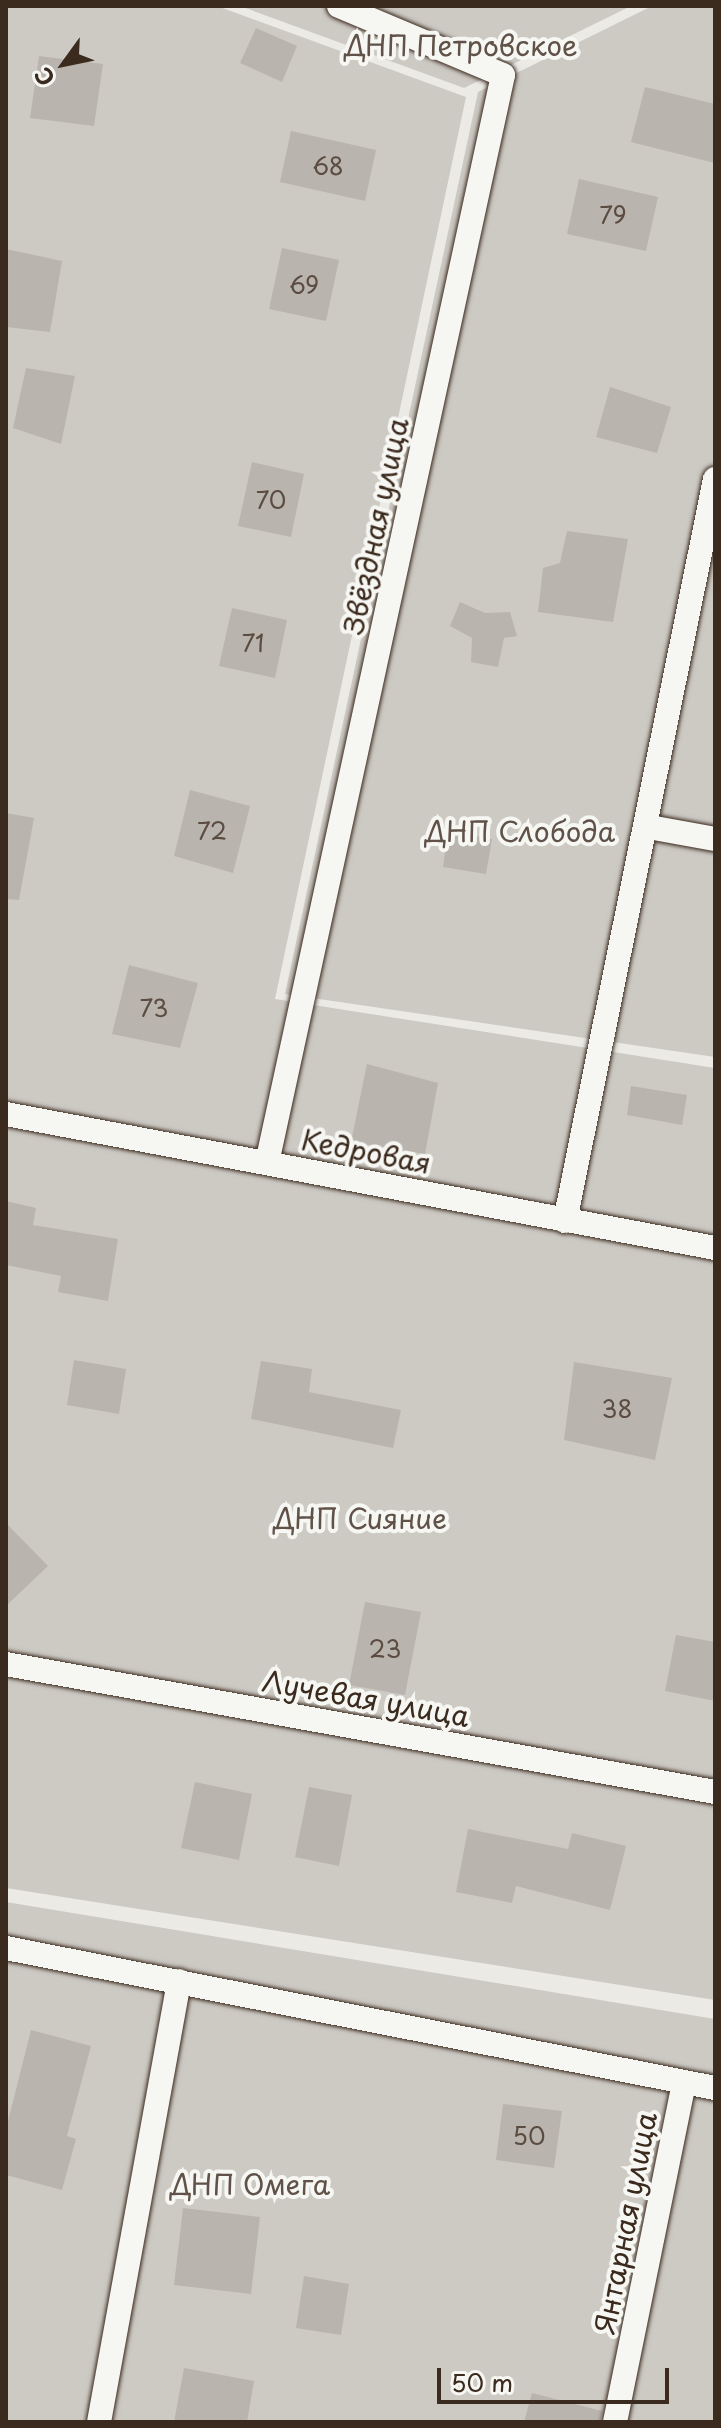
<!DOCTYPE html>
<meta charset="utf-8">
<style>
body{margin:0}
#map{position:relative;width:721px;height:2428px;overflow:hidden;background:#ebeae5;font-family:"Playpen Sans",sans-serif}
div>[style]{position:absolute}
.green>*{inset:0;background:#cdcac4}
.building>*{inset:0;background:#bab4ae}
.roads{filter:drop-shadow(0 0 2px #3b2a1e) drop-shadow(0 0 2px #3b2a1e)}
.street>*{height:24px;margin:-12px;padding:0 12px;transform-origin:12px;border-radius:12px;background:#f6f6f2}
span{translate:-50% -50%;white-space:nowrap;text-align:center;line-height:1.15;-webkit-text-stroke:8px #f6f6f2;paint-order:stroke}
.number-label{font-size:24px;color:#5b4c42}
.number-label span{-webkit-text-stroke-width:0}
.park-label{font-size:28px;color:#605248}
.street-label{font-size:28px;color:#3b2a1e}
.frame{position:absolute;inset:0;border:8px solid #3b2a1e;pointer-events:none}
.north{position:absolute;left:24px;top:24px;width:80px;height:80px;-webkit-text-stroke:6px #f6f6f2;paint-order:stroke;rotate:237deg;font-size:22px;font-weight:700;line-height:32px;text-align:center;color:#3b2a1e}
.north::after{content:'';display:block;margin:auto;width:28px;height:36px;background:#3b2a1e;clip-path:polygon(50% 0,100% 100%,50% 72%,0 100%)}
.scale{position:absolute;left:437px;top:2368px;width:232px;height:36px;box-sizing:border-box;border:4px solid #3b2a1e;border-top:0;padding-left:10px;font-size:24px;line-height:28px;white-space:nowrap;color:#3b2a1e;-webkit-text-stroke:6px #f6f6f2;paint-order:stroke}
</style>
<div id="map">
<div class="green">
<div style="clip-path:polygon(6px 6px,217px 6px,466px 97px,275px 999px,715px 1068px,715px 2000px,6px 1888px)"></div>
<div style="clip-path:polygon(240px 6px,631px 6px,464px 88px)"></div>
<div style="clip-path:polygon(652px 6px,715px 6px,715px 1057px,285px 994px,478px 92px)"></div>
<div style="clip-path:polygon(6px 1902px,715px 2019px,715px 2422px,6px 2422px)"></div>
</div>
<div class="building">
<div style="clip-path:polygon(256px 28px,297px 46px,282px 82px,240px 63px)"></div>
<div style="clip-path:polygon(39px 56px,103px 64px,94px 126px,30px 118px)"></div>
<div style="clip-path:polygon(645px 87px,715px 104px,715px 163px,631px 142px)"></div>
<div style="clip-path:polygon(291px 131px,376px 150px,365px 201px,280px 182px)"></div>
<div style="clip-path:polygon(579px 179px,658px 197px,646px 251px,567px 234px)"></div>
<div style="clip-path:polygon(282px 248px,339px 260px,326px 321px,269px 309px)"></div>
<div style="clip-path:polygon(6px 249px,62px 261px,50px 332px,6px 327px)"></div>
<div style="clip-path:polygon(26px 368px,75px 376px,61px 444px,13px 428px)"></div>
<div style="clip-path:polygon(610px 387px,671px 407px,657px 453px,596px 437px)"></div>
<div style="clip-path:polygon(252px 462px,304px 474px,291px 537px,238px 526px)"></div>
<div style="clip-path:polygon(567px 531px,628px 539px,613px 622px,538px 612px,543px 568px,560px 563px)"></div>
<div style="clip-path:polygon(460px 602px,485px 613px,510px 612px,517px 636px,504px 638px,498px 667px,471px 662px,472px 638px,450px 626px)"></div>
<div style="clip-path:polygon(232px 608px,287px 620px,275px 678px,219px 666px)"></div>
<div style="clip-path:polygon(190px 790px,250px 806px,233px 873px,174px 856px)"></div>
<div style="clip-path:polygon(6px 813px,34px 818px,19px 900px,6px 899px)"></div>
<div style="clip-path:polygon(448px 831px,492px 839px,486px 874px,443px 867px)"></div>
<div style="clip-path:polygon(129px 965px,198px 983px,180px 1048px,112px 1034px)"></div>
<div style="clip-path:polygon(367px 1064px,438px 1083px,425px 1154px,351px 1142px)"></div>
<div style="clip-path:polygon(631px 1086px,687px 1095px,682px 1125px,627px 1115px)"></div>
<div style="clip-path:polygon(6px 1201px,36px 1208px,33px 1225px,118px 1239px,108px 1301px,58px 1292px,61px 1276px,6px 1265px)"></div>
<div style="clip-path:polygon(74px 1360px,126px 1369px,119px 1414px,67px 1405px)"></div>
<div style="clip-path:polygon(261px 1361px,312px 1369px,309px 1392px,401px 1410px,393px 1448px,251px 1419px)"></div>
<div style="clip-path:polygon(574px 1362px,672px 1378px,655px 1460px,564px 1440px)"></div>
<div style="clip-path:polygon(6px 1523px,48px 1566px,6px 1606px)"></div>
<div style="clip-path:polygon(365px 1602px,421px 1612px,405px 1695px,349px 1685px)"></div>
<div style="clip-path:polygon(676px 1635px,715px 1642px,715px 1701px,665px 1691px)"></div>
<div style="clip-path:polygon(195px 1782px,252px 1794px,239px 1860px,181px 1848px)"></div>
<div style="clip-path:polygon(309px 1787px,352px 1795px,339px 1866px,295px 1857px)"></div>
<div style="clip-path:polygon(468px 1829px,568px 1849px,572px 1833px,626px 1846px,610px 1910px,516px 1886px,512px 1903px,456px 1892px)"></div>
<div style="clip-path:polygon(31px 2030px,91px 2046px,67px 2136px,76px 2139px,62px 2190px,6px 2175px,6px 2129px)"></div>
<div style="clip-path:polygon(503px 2104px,562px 2111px,554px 2168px,496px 2160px)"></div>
<div style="clip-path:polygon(183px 2208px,260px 2217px,251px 2294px,174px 2285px)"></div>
<div style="clip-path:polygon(304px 2276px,349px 2284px,341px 2335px,296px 2328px)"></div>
<div style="clip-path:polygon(184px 2368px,254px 2381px,247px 2422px,174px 2422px)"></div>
<div style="clip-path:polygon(532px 2393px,602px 2411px,600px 2422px,524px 2422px)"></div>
</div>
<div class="roads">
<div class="street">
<div style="left:649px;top:827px;width:67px;rotate:10.3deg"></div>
<div style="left:6px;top:1114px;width:722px;rotate:10.7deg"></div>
<div style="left:267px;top:1163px;width:1113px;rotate:-77.76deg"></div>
<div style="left:503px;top:75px;width:178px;rotate:-157.2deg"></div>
<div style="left:565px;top:1221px;width:757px;rotate:-78.57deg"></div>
<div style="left:6px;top:1664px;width:720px;rotate:10.23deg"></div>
<div style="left:6px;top:1948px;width:723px;rotate:11.17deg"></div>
<div style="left:99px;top:2422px;width:448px;rotate:-79.7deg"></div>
<div style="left:615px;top:2422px;width:346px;rotate:-78.5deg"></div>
</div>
</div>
<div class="number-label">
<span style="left:328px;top:166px">68</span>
<span style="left:613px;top:215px">79</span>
<span style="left:304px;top:285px">69</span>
<span style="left:271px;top:500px">70</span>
<span style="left:253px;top:643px">71</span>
<span style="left:212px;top:831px">72</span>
<span style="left:154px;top:1008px">73</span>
<span style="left:617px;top:1409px">38</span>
<span style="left:385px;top:1649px">23</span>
<span style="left:529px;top:2136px">50</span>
</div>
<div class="park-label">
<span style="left:461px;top:45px">ДНП Петровское</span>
<span style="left:520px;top:831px">ДНП Слобода</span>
<span style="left:360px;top:1518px">ДНП Сияние</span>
<span style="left:250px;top:2184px">ДНП Омега</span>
</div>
<div class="street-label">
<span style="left:375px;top:526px;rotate:-78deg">Звёздная улица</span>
<span style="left:366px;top:1151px;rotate:11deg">Кедровая</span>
<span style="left:366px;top:1698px;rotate:10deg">Лучевая улица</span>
<span style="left:625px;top:2223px;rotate:-79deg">Янтарная улица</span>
</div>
<div class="frame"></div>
<div class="north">С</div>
<div class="scale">50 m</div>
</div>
